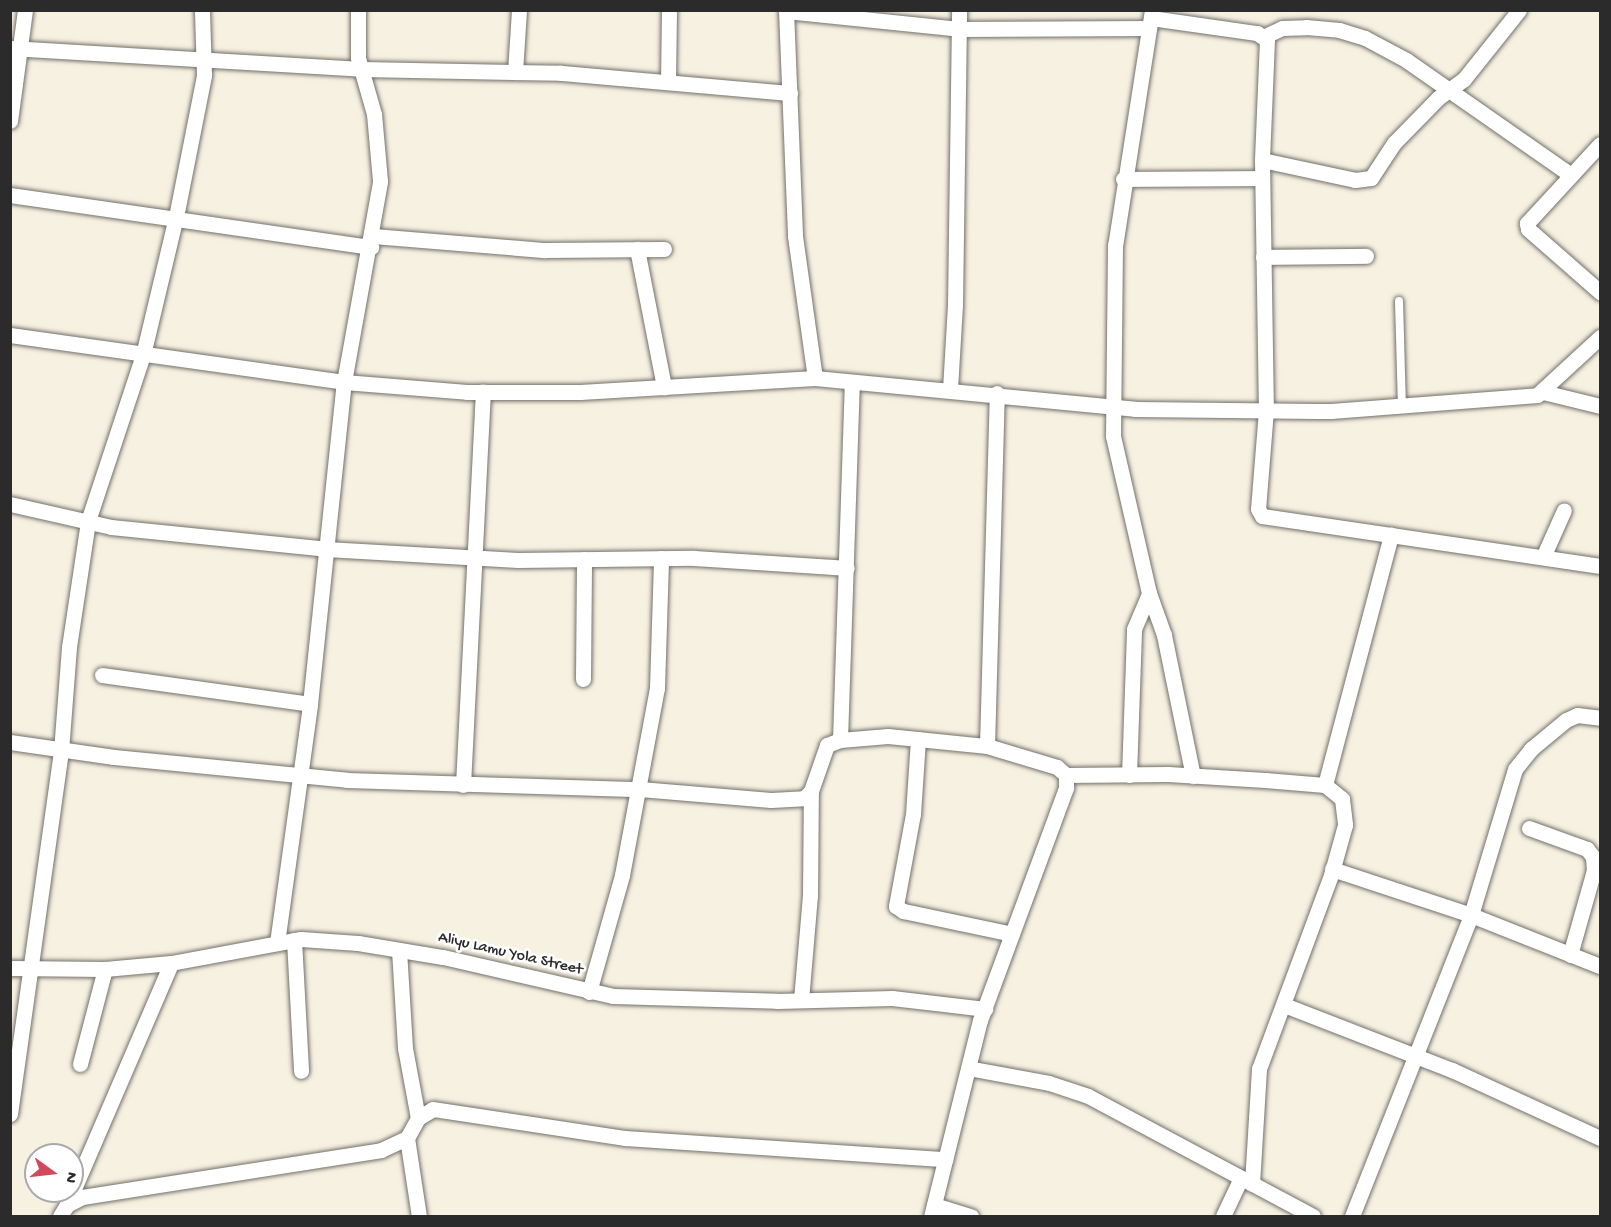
<!DOCTYPE html>
<style>
body{margin:0}
#map{position:relative;width:1611px;height:1227px;overflow:hidden;background:#f7f1e1;font-family:"Gochi Hand",sans-serif}
div>[style]{position:absolute}
.roads{filter:drop-shadow(0 0 2px #72706b) drop-shadow(0 0 2px #72706b)}
.lane>*{height:8px;margin:-4px;padding:0 4px;transform-origin:4px;border-radius:4px;background:#fff}
.street>*{height:15px;margin:-7.5px;padding:0 7.5px;transform-origin:7.5px;border-radius:7.5px;background:#fff}
span{translate:-50% -50%;white-space:nowrap;text-align:center;line-height:1.15;-webkit-text-stroke:5px #fff;paint-order:stroke}
.street-label{font-size:16px;color:#2b2b2b}
.frame{position:absolute;inset:0;border:12px solid #2b2b2b;pointer-events:none}
.north{position:absolute;left:24px;top:1143px;width:60px;height:60px;box-sizing:border-box;background:#fff;border:2px solid #aaa;border-radius:50%;rotate:105deg;font-size:16px;font-weight:700;line-height:24px;text-align:center;color:#2b2b2b}
.north::after{content:'';display:block;margin:auto;width:21px;height:27px;background:#d1495b;clip-path:polygon(50% 0,100% 100%,50% 72%,0 100%)}
</style>
<div id="map">
<div class="roads">
<div class="lane">
<div style="left:1399px;top:301px;width:105px;rotate:88.4deg"></div>
</div>
<div class="street">
<div style="left:786px;top:10px;width:226px;rotate:87.7deg"></div>
<div style="left:795px;top:236px;width:143px;rotate:82deg"></div>
<div style="left:815px;top:378px;width:321px;rotate:5.5deg"></div>
<div style="left:1135px;top:409px;width:196px;rotate:0.6deg"></div>
<div style="left:1331px;top:411px;width:207px;rotate:-4.4deg"></div>
<div style="left:1537px;top:395px;width:86px;rotate:-42.6deg"></div>
<div style="left:1152px;top:10px;width:238px;rotate:98.9deg"></div>
<div style="left:1115px;top:245px;width:191px;rotate:90.6deg"></div>
<div style="left:1113px;top:436px;width:161px;rotate:77.1deg"></div>
<div style="left:1149px;top:593px;width:45px;rotate:70.3deg"></div>
<div style="left:1164px;top:635px;width:144px;rotate:78.4deg"></div>
<div style="left:786px;top:11px;width:174px;rotate:5.9deg"></div>
<div style="left:959px;top:29px;width:190px;rotate:-0.3deg"></div>
<div style="left:1151px;top:18px;width:107px;rotate:8.1deg"></div>
<div style="left:1257px;top:33px;width:12px;rotate:35deg"></div>
<div style="left:1267px;top:40px;width:120px;rotate:92.4deg"></div>
<div style="left:1262px;top:160px;width:250px;rotate:89.1deg"></div>
<div style="left:1266px;top:410px;width:99px;rotate:94.6deg"></div>
<div style="left:1258px;top:509px;width:8px;rotate:60deg"></div>
<div style="left:1262px;top:516px;width:342px;rotate:8.4deg"></div>
<div style="left:1265px;top:36px;width:19px;rotate:-25deg"></div>
<div style="left:1282px;top:28px;width:24px;rotate:-2deg"></div>
<div style="left:1306px;top:27px;width:33px;rotate:5deg"></div>
<div style="left:1339px;top:30px;width:27px;rotate:17deg"></div>
<div style="left:1365px;top:38px;width:47px;rotate:28.2deg"></div>
<div style="left:1406px;top:60px;width:201px;rotate:34.9deg"></div>
<div style="left:10px;top:48px;width:352px;rotate:3.4deg"></div>
<div style="left:361px;top:69px;width:200px;rotate:1.1deg"></div>
<div style="left:561px;top:73px;width:230px;rotate:5deg"></div>
<div style="left:515px;top:72px;width:62px;rotate:-86.3deg"></div>
<div style="left:668px;top:82px;width:72px;rotate:-89.2deg"></div>
<div style="left:10px;top:121px;width:112px;rotate:-82.3deg"></div>
<div style="left:1600px;top:144px;width:108px;rotate:132.7deg"></div>
<div style="left:1527px;top:223px;width:6px;rotate:81deg"></div>
<div style="left:1528px;top:229px;width:96px;rotate:41.2deg"></div>
<div style="left:1262px;top:160px;width:95px;rotate:12.1deg"></div>
<div style="left:1355px;top:180px;width:16px;rotate:-7deg"></div>
<div style="left:1371px;top:178px;width:42px;rotate:-56.7deg"></div>
<div style="left:1394px;top:143px;width:63px;rotate:-45.6deg"></div>
<div style="left:1438px;top:98px;width:32px;rotate:-36deg"></div>
<div style="left:1464px;top:79px;width:88px;rotate:-51.4deg"></div>
<div style="left:1123px;top:179px;width:139px;rotate:-0.4deg"></div>
<div style="left:10px;top:195px;width:365px;rotate:8.2deg"></div>
<div style="left:373px;top:236px;width:173px;rotate:4.7deg"></div>
<div style="left:545px;top:250px;width:119px;rotate:-0.5deg"></div>
<div style="left:637px;top:249px;width:141px;rotate:78.9deg"></div>
<div style="left:1263px;top:257px;width:103px;rotate:-0.6deg"></div>
<div style="left:10px;top:335px;width:337px;rotate:8deg"></div>
<div style="left:344px;top:382px;width:123px;rotate:4.6deg"></div>
<div style="left:467px;top:392px;width:113px"></div>
<div style="left:580px;top:392px;width:235px;rotate:-3.4deg"></div>
<div style="left:950px;top:389px;width:84px;rotate:-86.6deg"></div>
<div style="left:955px;top:305px;width:295px;rotate:-89.2deg"></div>
<div style="left:1543px;top:392px;width:59px;rotate:13.8deg"></div>
<div style="left:10px;top:504px;width:104px;rotate:12.8deg"></div>
<div style="left:111px;top:527px;width:216px;rotate:5.8deg"></div>
<div style="left:326px;top:549px;width:192px;rotate:3.3deg"></div>
<div style="left:518px;top:560px;width:176px;rotate:-0.7deg"></div>
<div style="left:694px;top:558px;width:153px;rotate:3.7deg"></div>
<div style="left:1543px;top:557px;width:51px;rotate:-65.9deg"></div>
<div style="left:102px;top:675px;width:210px;rotate:7.9deg"></div>
<div style="left:583px;top:679px;width:120px;rotate:-89.5deg"></div>
<div style="left:918px;top:739px;width:75px;rotate:93.8deg"></div>
<div style="left:913px;top:814px;width:94px;rotate:100.5deg"></div>
<div style="left:896px;top:906px;width:9px;rotate:36deg"></div>
<div style="left:903px;top:911px;width:111px;rotate:11.9deg"></div>
<div style="left:840px;top:740px;width:357px;rotate:-88.1deg"></div>
<div style="left:10px;top:742px;width:105px;rotate:8.2deg"></div>
<div style="left:114px;top:757px;width:234px;rotate:5.6deg"></div>
<div style="left:347px;top:780px;width:293px;rotate:1.8deg"></div>
<div style="left:640px;top:789px;width:131px;rotate:4.8deg"></div>
<div style="left:771px;top:800px;width:33px;rotate:-3deg"></div>
<div style="left:804px;top:798px;width:10px;rotate:-45deg"></div>
<div style="left:811px;top:791px;width:49px;rotate:-70.8deg"></div>
<div style="left:827px;top:745px;width:14px;rotate:-21deg"></div>
<div style="left:840px;top:740px;width:48px;rotate:-4.8deg"></div>
<div style="left:888px;top:736px;width:100px;rotate:5.8deg"></div>
<div style="left:987px;top:746px;width:73px;rotate:16.7deg"></div>
<div style="left:1057px;top:767px;width:12px;rotate:42deg"></div>
<div style="left:1066px;top:775px;width:13px;rotate:90deg"></div>
<div style="left:1066px;top:788px;width:247px;rotate:110.3deg"></div>
<div style="left:980px;top:1020px;width:202px;rotate:104deg"></div>
<div style="left:987px;top:746px;width:353px;rotate:-88.4deg"></div>
<div style="left:1066px;top:775px;width:102px;rotate:-0.6deg"></div>
<div style="left:1168px;top:774px;width:97px;rotate:3.5deg"></div>
<div style="left:1265px;top:780px;width:60px;rotate:4.8deg"></div>
<div style="left:1325px;top:785px;width:22px;rotate:39deg"></div>
<div style="left:1342px;top:799px;width:26px;rotate:83deg"></div>
<div style="left:1345px;top:825px;width:52px;rotate:105.6deg"></div>
<div style="left:1331px;top:875px;width:207px;rotate:110.4deg"></div>
<div style="left:1259px;top:1069px;width:115px;rotate:93.5deg"></div>
<div style="left:1129px;top:775px;width:146px;rotate:-88deg"></div>
<div style="left:1134px;top:629px;width:39px;rotate:-67deg"></div>
<div style="left:463px;top:785px;width:394px;rotate:-87.1deg"></div>
<div style="left:1325px;top:785px;width:259px;rotate:-75.2deg"></div>
<div style="left:1529px;top:828px;width:62px;rotate:19.9deg"></div>
<div style="left:1587px;top:849px;width:10px;rotate:53deg"></div>
<div style="left:1593px;top:857px;width:13px;rotate:86deg"></div>
<div style="left:1594px;top:870px;width:88px;rotate:105.8deg"></div>
<div style="left:1332px;top:869px;width:146px;rotate:18.3deg"></div>
<div style="left:1471px;top:915px;width:139px;rotate:21.6deg"></div>
<div style="left:294px;top:940px;width:131px;rotate:86.9deg"></div>
<div style="left:277px;top:943px;width:241px;rotate:-82.1deg"></div>
<div style="left:310px;top:704px;width:324px;rotate:-84deg"></div>
<div style="left:344px;top:382px;width:204px;rotate:-79.8deg"></div>
<div style="left:380px;top:181px;width:67px;rotate:-95.1deg"></div>
<div style="left:374px;top:114px;width:58px;rotate:-105.9deg"></div>
<div style="left:358px;top:58px;width:48px;rotate:-90deg"></div>
<div style="left:399px;top:950px;width:98px;rotate:86.5deg"></div>
<div style="left:405px;top:1048px;width:71px;rotate:79.5deg"></div>
<div style="left:10px;top:968px;width:95px;rotate:0.6deg"></div>
<div style="left:105px;top:969px;width:66px;rotate:-5.2deg"></div>
<div style="left:171px;top:963px;width:132px;rotate:-10.5deg"></div>
<div style="left:301px;top:939px;width:57px;rotate:4deg"></div>
<div style="left:358px;top:943px;width:86px;rotate:9.4deg"></div>
<div style="left:443px;top:957px;width:174px;rotate:12.9deg"></div>
<div style="left:613px;top:996px;width:164px;rotate:1.7deg"></div>
<div style="left:777px;top:1001px;width:115px;rotate:-1.5deg"></div>
<div style="left:892px;top:998px;width:94px;rotate:6.7deg"></div>
<div style="left:589px;top:992px;width:122px;rotate:-74.2deg"></div>
<div style="left:622px;top:875px;width:190px;rotate:-79.4deg"></div>
<div style="left:657px;top:688px;width:130px;rotate:-88.2deg"></div>
<div style="left:801px;top:1000px;width:104px;rotate:-85.1deg"></div>
<div style="left:810px;top:896px;width:105px;rotate:-89.5deg"></div>
<div style="left:1284px;top:1005px;width:180px;rotate:21.2deg"></div>
<div style="left:1452px;top:1070px;width:163px;rotate:24.7deg"></div>
<div style="left:80px;top:1064px;width:98px;rotate:-75.3deg"></div>
<div style="left:968px;top:1068px;width:82px;rotate:10.5deg"></div>
<div style="left:1049px;top:1083px;width:41px;rotate:18.4deg"></div>
<div style="left:1088px;top:1096px;width:255px;rotate:28.1deg"></div>
<div style="left:10px;top:1114px;width:367px;rotate:-82deg"></div>
<div style="left:61px;top:751px;width:104px;rotate:-85.6deg"></div>
<div style="left:69px;top:647px;width:127px;rotate:-81.4deg"></div>
<div style="left:88px;top:521px;width:175px;rotate:-71.7deg"></div>
<div style="left:143px;top:355px;width:142px;rotate:-76.6deg"></div>
<div style="left:176px;top:217px;width:145px;rotate:-78.8deg"></div>
<div style="left:204px;top:75px;width:65px;rotate:-91.8deg"></div>
<div style="left:407px;top:1138px;width:79px;rotate:81.3deg"></div>
<div style="left:67px;top:1205px;width:263px;rotate:-66.7deg"></div>
<div style="left:934px;top:1205px;width:39px;rotate:17deg"></div>
<div style="left:60px;top:1216px;width:13px;rotate:-58deg"></div>
<div style="left:67px;top:1205px;width:17px;rotate:-28deg"></div>
<div style="left:82px;top:1197px;width:303px;rotate:-8.9deg"></div>
<div style="left:381px;top:1150px;width:29px;rotate:-25deg"></div>
<div style="left:407px;top:1138px;width:23px;rotate:-61deg"></div>
<div style="left:418px;top:1118px;width:17px;rotate:-31deg"></div>
<div style="left:433px;top:1109px;width:194px;rotate:8.6deg"></div>
<div style="left:625px;top:1138px;width:321px;rotate:3.8deg"></div>
<div style="left:1223px;top:1216px;width:42px;rotate:-64.7deg"></div>
<div style="left:1352px;top:1216px;width:324px;rotate:-68.4deg"></div>
<div style="left:1471px;top:915px;width:152px;rotate:-73.2deg"></div>
<div style="left:1515px;top:769px;width:26px;rotate:-51deg"></div>
<div style="left:1531px;top:749px;width:45px;rotate:-39.6deg"></div>
<div style="left:1566px;top:720px;width:12px;rotate:-24deg"></div>
<div style="left:1577px;top:715px;width:23px;rotate:7deg"></div>
</div>
</div>
<div class="street-label">
<span style="left:510px;top:955px;rotate:13deg">Aliyu Lamu Yola Street</span>
</div>
<div class="frame"></div>
<div class="north">N</div>
</div>
